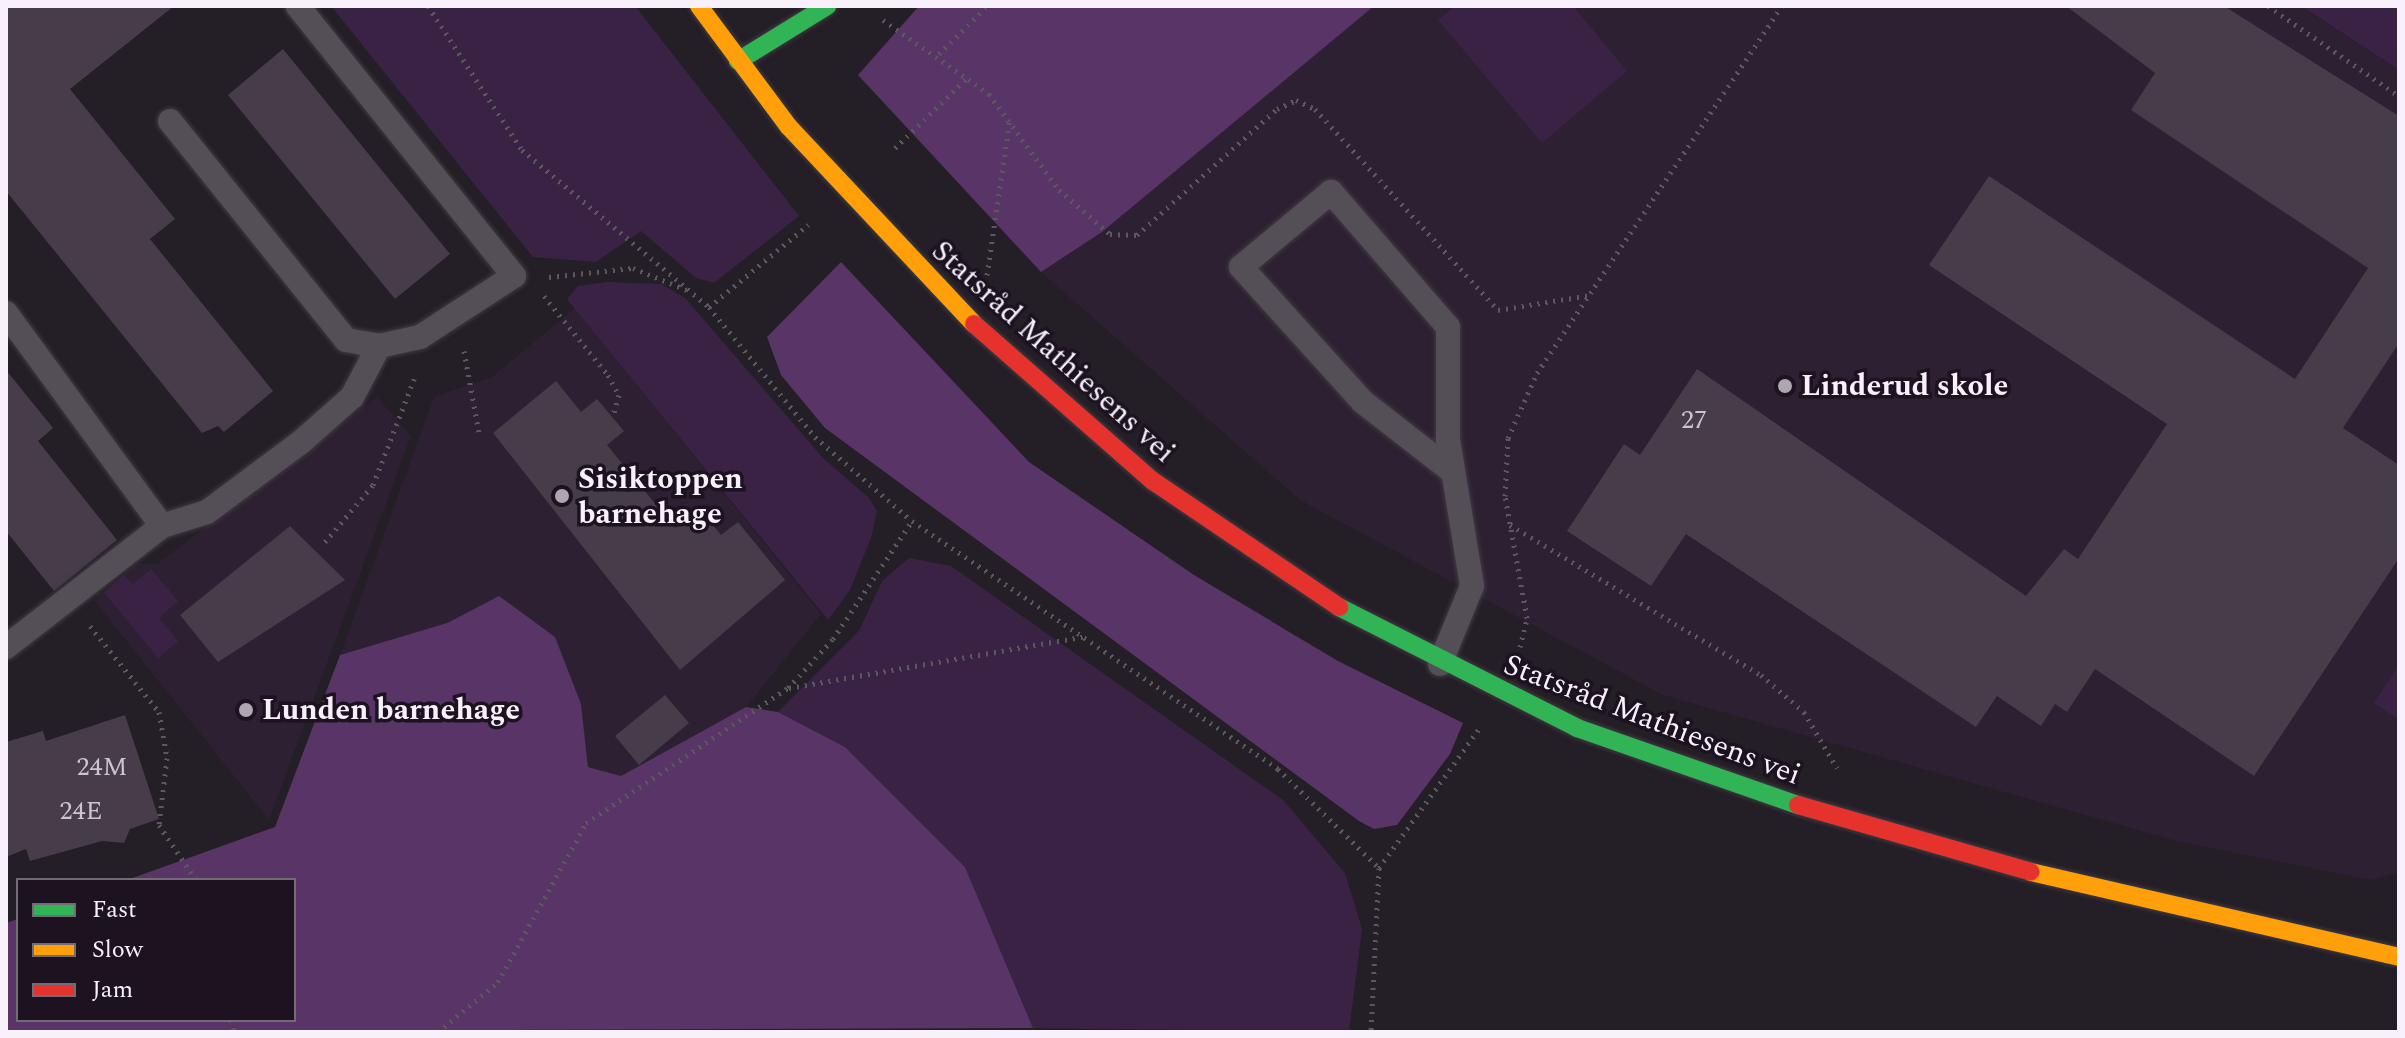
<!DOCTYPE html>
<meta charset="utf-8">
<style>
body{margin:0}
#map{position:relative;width:2405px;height:1038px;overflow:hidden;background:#241e26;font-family:Spectral,serif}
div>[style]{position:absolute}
.built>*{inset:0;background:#2d2032}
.green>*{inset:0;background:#3a2245}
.forest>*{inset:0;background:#583467}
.building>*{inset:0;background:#463c4a}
.path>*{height:5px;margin-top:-2.5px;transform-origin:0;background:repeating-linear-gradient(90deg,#5c595e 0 2px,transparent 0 8px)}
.roads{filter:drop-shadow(0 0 2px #403a42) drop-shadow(0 0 2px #403a42)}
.lane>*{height:24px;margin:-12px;padding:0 12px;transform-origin:12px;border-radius:12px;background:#544f56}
.fast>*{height:18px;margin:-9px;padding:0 9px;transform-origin:9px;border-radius:9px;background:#30b455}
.slow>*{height:18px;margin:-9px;padding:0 9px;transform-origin:9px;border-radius:9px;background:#ff9f0a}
.jam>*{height:18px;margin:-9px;padding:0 9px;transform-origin:9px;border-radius:9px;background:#e5322d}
.dots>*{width:22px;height:22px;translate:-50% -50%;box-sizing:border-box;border:4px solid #1c1220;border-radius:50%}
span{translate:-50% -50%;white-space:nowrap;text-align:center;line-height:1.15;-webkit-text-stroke:7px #1c1220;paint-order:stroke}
.number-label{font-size:26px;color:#ccc4d0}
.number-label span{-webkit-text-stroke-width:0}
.street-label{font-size:30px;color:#f8f1fc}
.poi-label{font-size:30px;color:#f8f1fc;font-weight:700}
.left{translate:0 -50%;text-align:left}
.frame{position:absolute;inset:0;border:8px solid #f8f1fc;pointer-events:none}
.legend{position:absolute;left:16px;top:878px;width:280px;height:144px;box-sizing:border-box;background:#1c1220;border:2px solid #746b78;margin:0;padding:10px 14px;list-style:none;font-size:24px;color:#f8f1fc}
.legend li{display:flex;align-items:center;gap:16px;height:40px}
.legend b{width:40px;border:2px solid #746b78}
</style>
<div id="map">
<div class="built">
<div style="clip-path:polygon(1374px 6px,2300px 6px,2399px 70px,2399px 872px,2371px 880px,2177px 841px,1663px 695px,1300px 500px,1041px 272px,1102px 232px)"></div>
<div style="clip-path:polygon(575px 308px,821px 614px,746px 707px,621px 776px,588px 767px,581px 704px,499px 596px,447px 623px,340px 655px,434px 397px,492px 377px)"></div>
<div style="clip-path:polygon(377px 397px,411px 436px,269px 820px,94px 600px,138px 563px,157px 564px)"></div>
</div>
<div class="green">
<div style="clip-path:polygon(331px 6px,635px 6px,799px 216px,714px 283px,696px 278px,641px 231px,596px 262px,533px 257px)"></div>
<div style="clip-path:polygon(1455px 6px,1573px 6px,1627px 71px,1542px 143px,1438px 20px)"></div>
<div style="clip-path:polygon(2301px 6px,2399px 6px,2399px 70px)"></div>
<div style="clip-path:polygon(606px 282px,661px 284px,685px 298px,823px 458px,869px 498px,877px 511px,871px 538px,850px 590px,828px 620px,567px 299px,578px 286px)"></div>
<div style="clip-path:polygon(909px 558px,951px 566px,1283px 800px,1345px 873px,1362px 929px,1349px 1032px,1033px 1028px,965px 867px,845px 747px,778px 712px,859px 631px,882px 581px)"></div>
<div style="clip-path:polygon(151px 569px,178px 601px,159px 618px,178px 641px,158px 658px,104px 592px,124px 575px,133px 584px)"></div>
<div style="clip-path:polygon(2399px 665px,2399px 720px,2374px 703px)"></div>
</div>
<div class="forest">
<div style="clip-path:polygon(919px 6px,1374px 6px,1102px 232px,1041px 272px,858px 75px)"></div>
<div style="clip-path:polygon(841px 262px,1029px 462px,1194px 575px,1338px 661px,1463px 723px,1450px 754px,1397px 825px,1374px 829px,1359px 821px,825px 428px,781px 375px,767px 337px)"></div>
<div style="clip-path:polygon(499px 596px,555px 637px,581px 704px,588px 767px,621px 776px,746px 707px,778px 712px,845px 747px,965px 867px,1033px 1028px,6px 1032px,6px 923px,18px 919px,18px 1020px,294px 1020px,294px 880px,127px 880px,275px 827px,340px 655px,447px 623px)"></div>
</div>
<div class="building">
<div style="clip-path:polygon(6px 6px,174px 6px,70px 89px,175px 219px,150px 239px,273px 391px,224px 432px,218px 426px,202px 433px,6px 191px)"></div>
<div style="clip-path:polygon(2066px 6px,2224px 6px,2399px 116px,2399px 343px,2343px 428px,2399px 465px,2399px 558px,2254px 776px,2095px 669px,2067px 712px,2055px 704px,2041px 726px,1997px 696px,1976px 727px,1686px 534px,1651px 586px,1567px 531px,1624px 444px,1640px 455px,1697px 369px,2026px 596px,2064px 549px,2078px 559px,2167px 424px,1929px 265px,1989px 176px,2295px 379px,2368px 268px,2131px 110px,2155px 73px)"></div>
<div style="clip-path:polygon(283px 49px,450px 254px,395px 299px,228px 95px)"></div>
<div style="clip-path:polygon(6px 370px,53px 428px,38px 441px,117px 540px,54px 591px,6px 531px)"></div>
<div style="clip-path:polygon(556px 381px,581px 412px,597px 399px,624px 431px,607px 445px,675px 528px,699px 508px,721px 535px,738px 522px,785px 580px,680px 670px,493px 433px)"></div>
<div style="clip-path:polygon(290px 526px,345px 580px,218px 662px,180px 615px)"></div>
<div style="clip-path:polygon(665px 695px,689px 723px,639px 765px,615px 736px)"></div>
<div style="clip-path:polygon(125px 715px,159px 819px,130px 829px,124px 843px,102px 841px,30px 861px,26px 849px,6px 857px,6px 742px,43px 731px,46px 741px)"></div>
</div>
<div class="path">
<div style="left:428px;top:6px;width:172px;rotate:56.9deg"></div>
<div style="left:522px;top:150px;width:244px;rotate:40deg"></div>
<div style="left:709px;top:307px;width:168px;rotate:50.8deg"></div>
<div style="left:815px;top:437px;width:128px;rotate:40.9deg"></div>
<div style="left:912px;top:521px;width:442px;rotate:34.1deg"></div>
<div style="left:1278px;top:769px;width:141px;rotate:44.4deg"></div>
<div style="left:1379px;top:868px;width:164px;rotate:92.8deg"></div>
<div style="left:2268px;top:6px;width:159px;rotate:34.5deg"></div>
<div style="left:883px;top:20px;width:129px;rotate:34.9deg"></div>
<div style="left:989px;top:94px;width:119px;rotate:53.9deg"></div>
<div style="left:1059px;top:190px;width:67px;rotate:40.8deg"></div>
<div style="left:1110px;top:234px;width:27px;rotate:2deg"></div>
<div style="left:1137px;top:235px;width:188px;rotate:-42deg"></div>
<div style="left:1277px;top:109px;width:21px;rotate:-25deg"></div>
<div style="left:1296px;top:100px;width:21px;rotate:25deg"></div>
<div style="left:1315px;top:109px;width:272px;rotate:47.7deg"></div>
<div style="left:1498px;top:310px;width:94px;rotate:-9.2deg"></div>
<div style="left:939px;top:54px;width:68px;rotate:-45deg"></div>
<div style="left:895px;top:148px;width:103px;rotate:-44.2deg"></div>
<div style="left:987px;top:275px;width:157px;rotate:-81.6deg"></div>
<div style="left:549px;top:277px;width:84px;rotate:-6.1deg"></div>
<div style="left:633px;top:268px;width:58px;rotate:22.2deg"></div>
<div style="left:544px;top:296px;width:102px;rotate:51deg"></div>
<div style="left:608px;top:375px;width:23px;rotate:61deg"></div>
<div style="left:619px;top:395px;width:18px;rotate:106deg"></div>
<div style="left:709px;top:307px;width:129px;rotate:-39.6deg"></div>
<div style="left:464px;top:351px;width:83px;rotate:79.6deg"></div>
<div style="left:1510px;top:525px;width:292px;rotate:30.9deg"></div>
<div style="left:1761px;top:675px;width:57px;rotate:40.7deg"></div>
<div style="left:1804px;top:712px;width:65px;rotate:59.5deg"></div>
<div style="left:325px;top:542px;width:75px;rotate:-49.9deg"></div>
<div style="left:373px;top:485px;width:119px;rotate:-68.8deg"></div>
<div style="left:90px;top:626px;width:110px;rotate:51.3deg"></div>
<div style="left:159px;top:712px;width:47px;rotate:80.1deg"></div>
<div style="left:167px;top:758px;width:67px;rotate:96.8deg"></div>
<div style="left:159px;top:825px;width:66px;rotate:56.1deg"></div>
<div style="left:1520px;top:647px;width:30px;rotate:-76deg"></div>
<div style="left:1527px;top:618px;width:124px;rotate:-100.2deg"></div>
<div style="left:1505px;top:496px;width:58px;rotate:-87deg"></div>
<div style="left:1508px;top:438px;width:71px;rotate:-66deg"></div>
<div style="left:1537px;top:373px;width:441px;rotate:-56.3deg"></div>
<div style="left:789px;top:688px;width:303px;rotate:-9.9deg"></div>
<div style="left:1379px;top:868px;width:171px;rotate:-54.3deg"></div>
<div style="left:231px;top:1020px;width:12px;rotate:76deg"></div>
<div style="left:438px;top:1032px;width:78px;rotate:-39.8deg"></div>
<div style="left:498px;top:982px;width:182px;rotate:-61deg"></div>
<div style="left:586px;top:823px;width:243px;rotate:-33.8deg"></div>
<div style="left:788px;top:688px;width:67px;rotate:-47.4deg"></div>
<div style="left:833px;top:639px;width:142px;rotate:-56.2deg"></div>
</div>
<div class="roads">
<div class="lane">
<div style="left:170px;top:121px;width:281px;rotate:51.2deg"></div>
<div style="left:346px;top:340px;width:34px;rotate:10deg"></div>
<div style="left:379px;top:346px;width:42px;rotate:-12.4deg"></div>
<div style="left:420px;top:337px;width:112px;rotate:-33deg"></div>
<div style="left:514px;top:276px;width:346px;rotate:-128.7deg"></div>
<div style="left:6px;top:313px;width:264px;rotate:53.8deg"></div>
<div style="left:6px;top:647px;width:197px;rotate:-37.8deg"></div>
<div style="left:162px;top:526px;width:47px;rotate:-17.3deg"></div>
<div style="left:207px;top:512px;width:117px;rotate:-36.7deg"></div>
<div style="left:301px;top:442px;width:68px;rotate:-41.4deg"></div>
<div style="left:352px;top:397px;width:58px;rotate:-62.1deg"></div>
<div style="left:1440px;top:664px;width:84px;rotate:-67.7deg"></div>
<div style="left:1472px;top:586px;width:149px;rotate:-99.3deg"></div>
<div style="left:1448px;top:439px;width:112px;rotate:-90deg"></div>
<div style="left:1448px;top:327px;width:179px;rotate:-130.9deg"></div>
<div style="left:1331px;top:192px;width:117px;rotate:140.2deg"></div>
<div style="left:1241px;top:267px;width:182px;rotate:47.9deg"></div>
<div style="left:1363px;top:402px;width:114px;rotate:37.9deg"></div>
</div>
<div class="fast">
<div style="left:738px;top:61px;width:105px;rotate:-31.7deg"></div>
<div style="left:1339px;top:607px;width:267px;rotate:26.9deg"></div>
<div style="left:1577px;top:728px;width:234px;rotate:19.2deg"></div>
</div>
<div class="slow">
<div style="left:699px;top:6px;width:151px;rotate:53.4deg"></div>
<div style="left:789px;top:127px;width:270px;rotate:46.8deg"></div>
<div style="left:2031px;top:872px;width:378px;rotate:13deg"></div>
</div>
<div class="jam">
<div style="left:974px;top:324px;width:238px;rotate:41.3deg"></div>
<div style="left:1153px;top:481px;width:225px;rotate:34.1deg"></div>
<div style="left:1798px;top:805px;width:242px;rotate:16deg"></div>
</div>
</div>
<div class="dots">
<div style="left:1785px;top:386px;background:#aea7b1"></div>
<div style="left:562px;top:496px;background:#aea7b1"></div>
<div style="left:246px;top:710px;background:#aea7b1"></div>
</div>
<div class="number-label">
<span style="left:1694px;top:421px">27</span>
<span style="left:102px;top:768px">24M</span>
<span style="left:81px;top:812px">24E</span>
</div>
<div class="street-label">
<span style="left:1053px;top:352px;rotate:42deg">Statsråd Mathiesens vei</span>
<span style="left:1652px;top:720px;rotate:21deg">Statsråd Mathiesens vei</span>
</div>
<div class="poi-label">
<span class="left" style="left:1801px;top:386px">Linderud skole</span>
<span class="left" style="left:578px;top:496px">Sisiktoppen<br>barnehage</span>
<span class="left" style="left:262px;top:710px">Lunden barnehage</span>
</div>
<div class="frame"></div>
<ul class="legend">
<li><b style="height:10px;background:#30b455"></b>Fast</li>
<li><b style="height:10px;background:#ff9f0a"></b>Slow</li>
<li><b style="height:10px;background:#e5322d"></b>Jam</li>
</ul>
</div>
